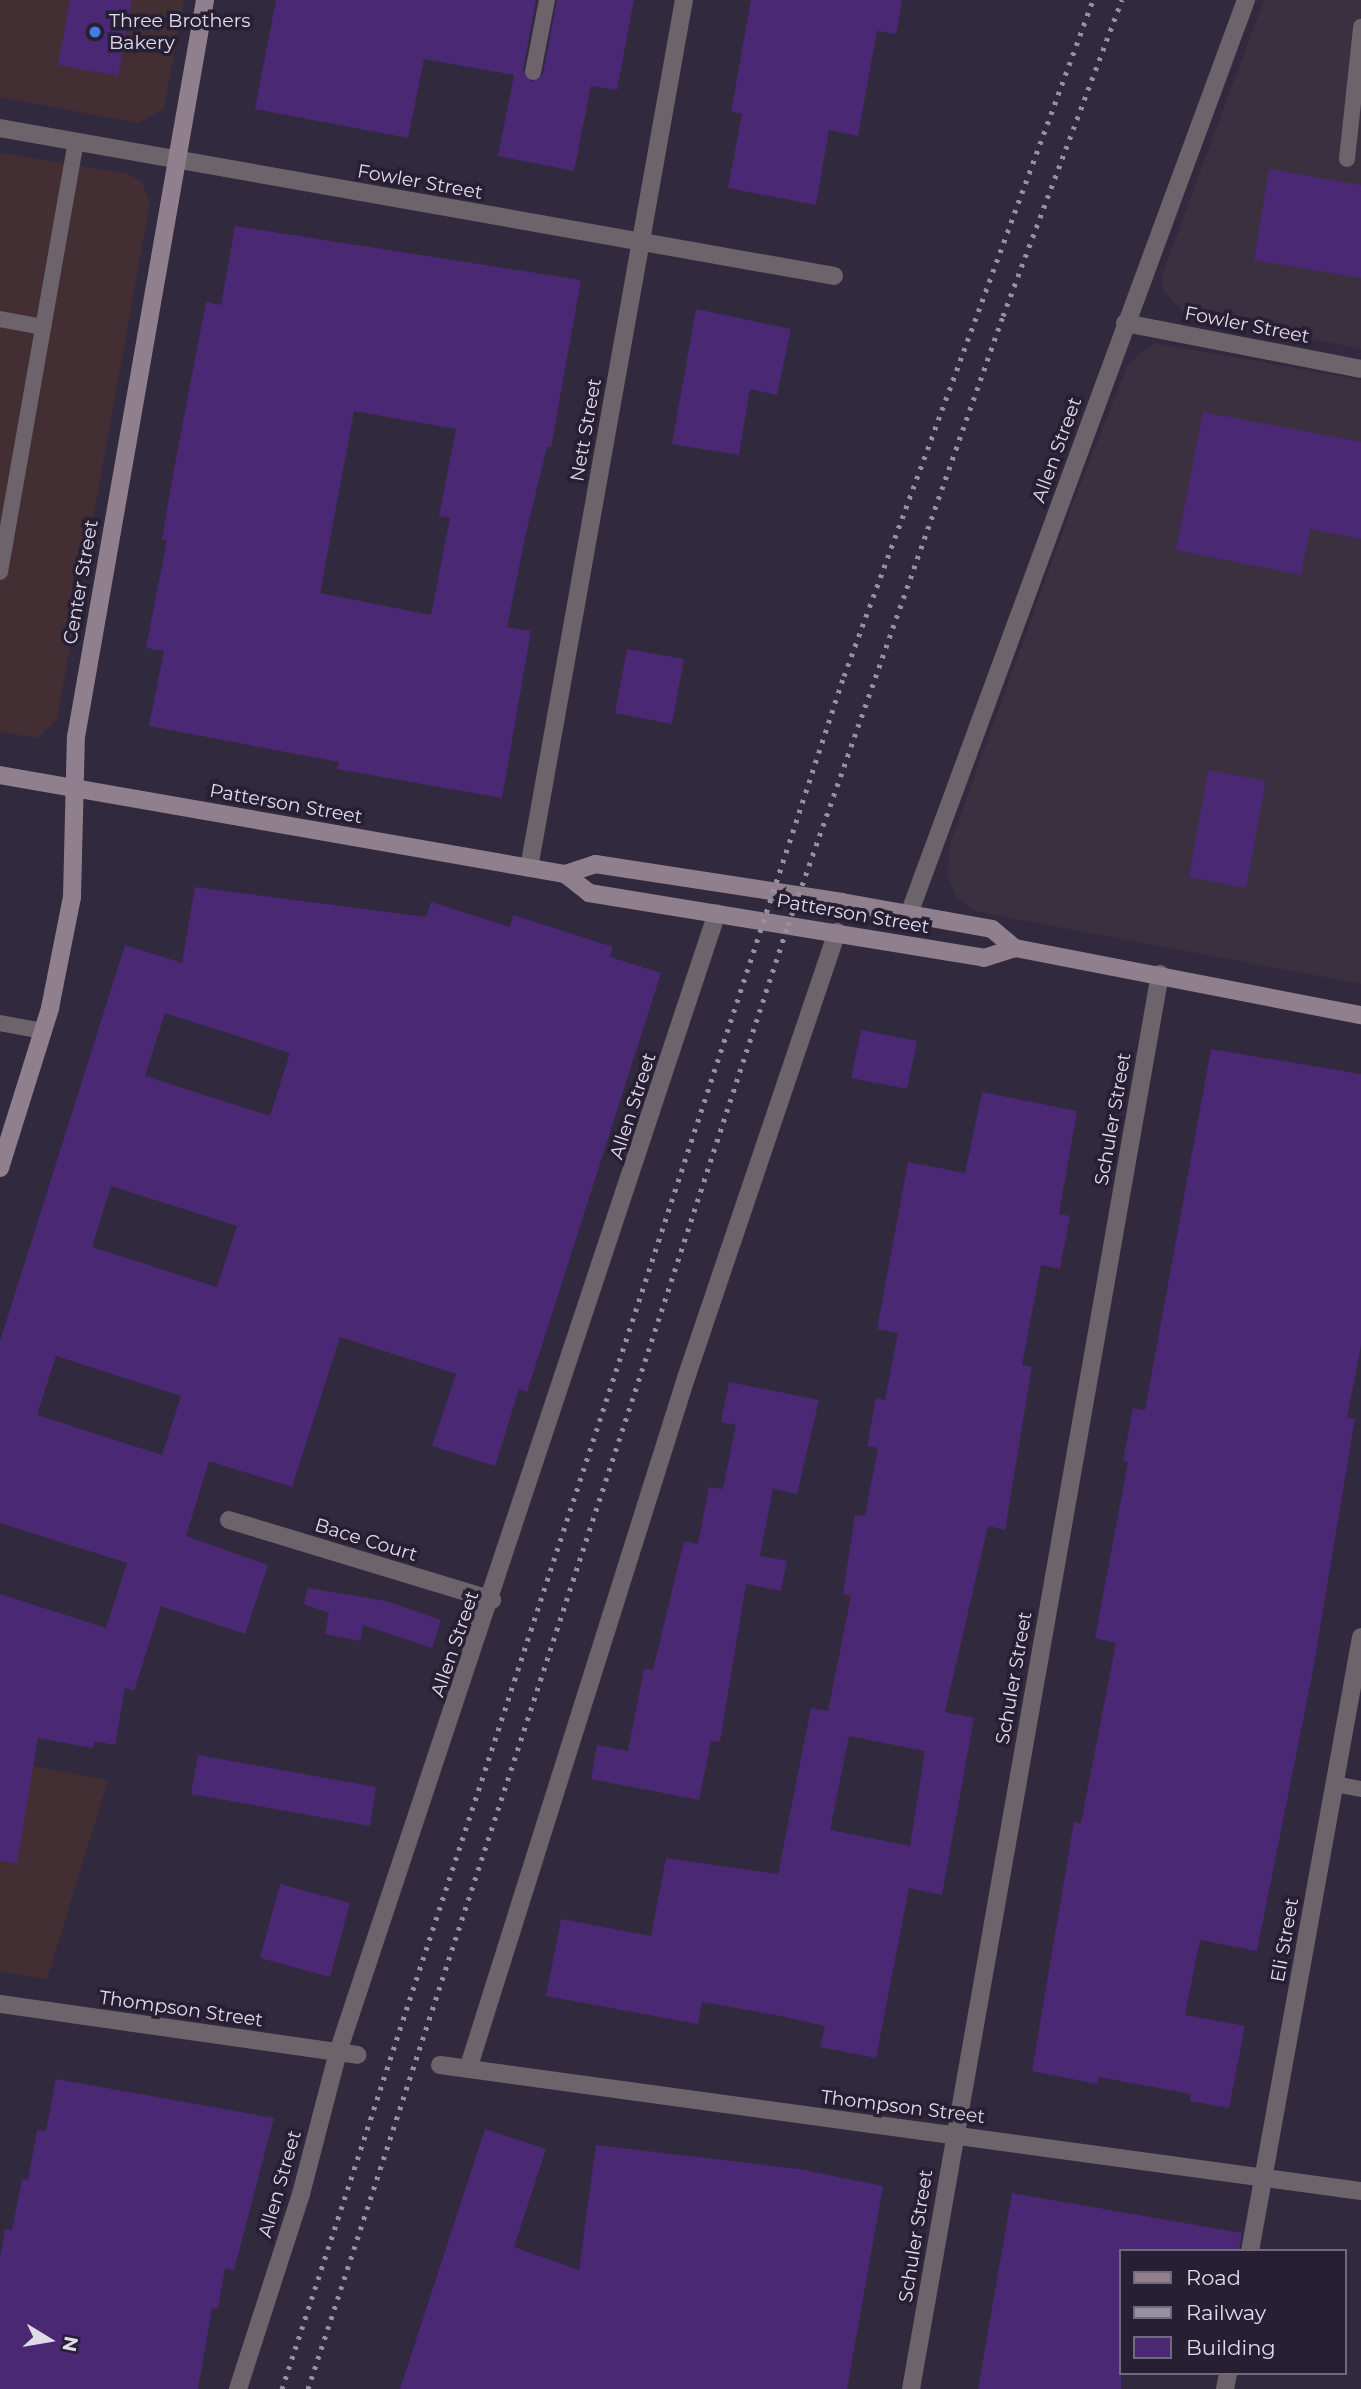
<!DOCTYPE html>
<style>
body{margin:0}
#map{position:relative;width:1361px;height:2389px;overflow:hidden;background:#31293e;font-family:Montserrat,sans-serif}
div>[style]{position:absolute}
.commercial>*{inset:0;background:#432f33}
.industrial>*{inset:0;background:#3b303f}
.building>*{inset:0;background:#4b2874}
.lane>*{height:16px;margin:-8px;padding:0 8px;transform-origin:8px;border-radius:8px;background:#6d636b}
.street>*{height:18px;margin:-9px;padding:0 9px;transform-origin:9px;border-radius:9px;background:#6d636b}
.secondary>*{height:18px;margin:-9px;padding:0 9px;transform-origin:9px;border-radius:9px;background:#90808d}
.rail>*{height:5px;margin-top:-2.5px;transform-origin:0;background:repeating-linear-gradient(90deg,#9790a1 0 3.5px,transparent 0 10.5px)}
.dots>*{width:19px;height:19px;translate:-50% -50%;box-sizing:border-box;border:4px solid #271f34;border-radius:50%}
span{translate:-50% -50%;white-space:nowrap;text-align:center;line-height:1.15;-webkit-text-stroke:7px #271f34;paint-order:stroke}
.poi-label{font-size:19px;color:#e0dbe9}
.left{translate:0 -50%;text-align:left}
.street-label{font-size:19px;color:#e0dbe9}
.legend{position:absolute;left:1119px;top:2249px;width:228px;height:126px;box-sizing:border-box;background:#271f34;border:2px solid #716a7c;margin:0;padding:9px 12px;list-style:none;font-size:21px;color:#e0dbe9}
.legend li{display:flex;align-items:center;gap:14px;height:35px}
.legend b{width:35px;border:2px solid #716a7c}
.north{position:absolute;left:14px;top:2305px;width:70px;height:70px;-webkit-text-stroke:5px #271f34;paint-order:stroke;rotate:101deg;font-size:19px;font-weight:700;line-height:28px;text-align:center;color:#e0dbe9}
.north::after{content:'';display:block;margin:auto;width:24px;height:32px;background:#e0dbe9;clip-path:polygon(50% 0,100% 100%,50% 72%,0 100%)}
</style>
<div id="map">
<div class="commercial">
<div style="clip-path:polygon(0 0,184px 0,164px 109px,138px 123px,0 97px)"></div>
<div style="clip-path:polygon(0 153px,125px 173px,141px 181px,150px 202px,57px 719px,37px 738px,0 732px)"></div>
<div style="clip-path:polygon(0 1760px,108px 1780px,47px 1979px,0 1971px)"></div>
</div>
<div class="industrial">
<div style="clip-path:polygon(1264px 0,1361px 0,1361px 349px,1184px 313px,1163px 290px,1162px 275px)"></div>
<div style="clip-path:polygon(1154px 343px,1361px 380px,1361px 984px,974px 911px,957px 897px,947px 874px,950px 844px,1075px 498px,1128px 364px)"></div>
</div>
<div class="building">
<div style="clip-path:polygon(70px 0,132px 0,118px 76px,58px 65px)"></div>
<div style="clip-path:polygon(276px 0,536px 0,523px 70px,532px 82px,543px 74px,557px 0,634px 0,617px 90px,591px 86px,574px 171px,498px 156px,514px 75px,424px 59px,408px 138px,255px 109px)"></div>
<div style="clip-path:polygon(751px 0,902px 0,896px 34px,877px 31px,858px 136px,829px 130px,816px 205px,728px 188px,742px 114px,731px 112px)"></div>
<div style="clip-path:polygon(1269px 169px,1361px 185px,1361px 278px,1254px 260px)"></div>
<div style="clip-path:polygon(evenodd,235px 226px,581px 280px,551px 447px,547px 447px,526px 533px,507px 627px,531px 631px,502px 798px,337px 769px,339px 762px,149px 726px,164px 651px,146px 648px,167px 540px,162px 539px,174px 469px,206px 302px,221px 305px,235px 226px,354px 411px,456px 429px,439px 516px,450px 518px,431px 615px,320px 593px,354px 411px)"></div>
<div style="clip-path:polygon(696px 309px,791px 329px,777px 395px,750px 389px,739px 455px,672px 444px)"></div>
<div style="clip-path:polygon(1203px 412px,1361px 442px,1361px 539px,1310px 529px,1301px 575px,1176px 550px)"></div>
<div style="clip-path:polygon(627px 649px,684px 659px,672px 724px,615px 713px)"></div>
<div style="clip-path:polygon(1208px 770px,1266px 781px,1246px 888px,1189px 877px)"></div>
<div style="clip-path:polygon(evenodd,195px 887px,426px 917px,431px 902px,510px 927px,513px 915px,613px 947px,610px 957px,661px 973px,527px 1392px,519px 1389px,495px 1466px,432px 1446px,456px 1374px,340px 1337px,292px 1487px,209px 1461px,186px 1536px,268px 1565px,245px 1634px,161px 1606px,134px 1691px,125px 1688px,115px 1745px,94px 1741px,93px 1748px,38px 1738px,17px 1863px,0 1861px,0 1594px,106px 1628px,127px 1563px,0 1523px,0 1341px,125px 945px,182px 963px,195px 887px,165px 1013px,290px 1053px,270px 1116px,145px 1076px,165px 1013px,195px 887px,111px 1186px,237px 1226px,217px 1287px,92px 1247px,111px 1186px,195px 887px,56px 1356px,181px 1396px,162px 1455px,37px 1415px,56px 1356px)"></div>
<div style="clip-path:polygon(861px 1030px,917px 1041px,907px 1089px,851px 1078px)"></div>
<div style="clip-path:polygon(1211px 1049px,1361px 1074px,1361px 1345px,1347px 1418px,1355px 1419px,1311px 1681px,1257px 1951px,1200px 1940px,1185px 2015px,1245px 2026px,1229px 2108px,1190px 2101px,1191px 2094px,1099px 2077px,1097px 2084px,1032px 2071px,1074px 1822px,1081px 1823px,1116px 1643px,1095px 1638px,1128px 1462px,1123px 1461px,1133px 1408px,1145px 1410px)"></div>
<div style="clip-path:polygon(evenodd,982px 1092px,1077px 1111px,1059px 1214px,1070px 1216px,1060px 1269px,1041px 1265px,1022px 1365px,1032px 1367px,1005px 1530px,988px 1526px,945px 1712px,974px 1718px,942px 1895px,909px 1888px,876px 2058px,820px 2047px,825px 2026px,781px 2016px,702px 2002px,698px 2024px,546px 1996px,561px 1919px,651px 1936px,666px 1858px,778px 1874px,811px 1708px,828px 1711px,851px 1596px,843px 1594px,855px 1515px,865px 1516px,878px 1448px,867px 1446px,876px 1398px,885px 1400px,898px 1333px,877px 1329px,908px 1162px,965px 1173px,982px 1092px,849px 1736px,925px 1751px,910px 1846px,830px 1830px,849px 1736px)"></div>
<div style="clip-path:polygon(729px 1382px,819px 1400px,797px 1494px,773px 1489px,760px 1556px,787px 1561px,781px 1591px,746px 1584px,720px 1742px,711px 1741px,699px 1800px,591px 1779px,597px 1745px,628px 1751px,644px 1669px,653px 1670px,684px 1541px,698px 1544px,709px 1487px,723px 1489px,736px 1425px,721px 1422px)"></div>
<div style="clip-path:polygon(308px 1588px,386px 1601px,441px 1620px,432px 1648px,363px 1625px,360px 1641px,325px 1634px,329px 1613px,304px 1604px)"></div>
<div style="clip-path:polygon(198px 1755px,376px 1787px,370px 1826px,191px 1794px)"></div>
<div style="clip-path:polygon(280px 1884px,350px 1903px,330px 1977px,260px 1958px)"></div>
<div style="clip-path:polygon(56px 2079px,274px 2118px,234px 2270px,225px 2268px,218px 2309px,212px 2308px,198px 2389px,0 2389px,0 2258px,5px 2229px,12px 2230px,22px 2179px,28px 2180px,37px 2130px,46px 2131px)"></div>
<div style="clip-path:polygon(485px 2129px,546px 2149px,514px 2247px,579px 2270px,596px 2145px,799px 2169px,883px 2186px,847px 2389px,400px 2389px)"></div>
<div style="clip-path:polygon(1012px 2193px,1242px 2233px,1239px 2251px,1121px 2251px,1121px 2389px,978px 2389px)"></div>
</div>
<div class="lane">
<div style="left:533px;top:72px;width:73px;rotate:-79deg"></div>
<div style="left:1347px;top:159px;width:133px;rotate:-83.9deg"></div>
<div style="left:0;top:319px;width:44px;rotate:10.5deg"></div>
<div style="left:0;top:572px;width:437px;rotate:-80deg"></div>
<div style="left:0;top:1023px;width:44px;rotate:10.5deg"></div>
<div style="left:1335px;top:1784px;width:26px;rotate:11deg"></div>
</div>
<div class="street">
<div style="left:0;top:128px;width:847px;rotate:10.06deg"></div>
<div style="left:1125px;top:323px;width:240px;rotate:11deg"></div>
<div style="left:529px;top:868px;width:882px;rotate:-79.88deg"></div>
<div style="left:909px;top:914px;width:974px;rotate:-69.76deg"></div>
<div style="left:229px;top:1520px;width:275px;rotate:16.9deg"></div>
<div style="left:0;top:2004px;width:361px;rotate:8.1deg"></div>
<div style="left:440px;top:2065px;width:930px;rotate:7.79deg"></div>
<div style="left:468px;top:2069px;width:725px;rotate:-72.49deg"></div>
<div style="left:686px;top:1378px;width:471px;rotate:-71.3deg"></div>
<div style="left:1250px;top:2251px;width:624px;rotate:-79.75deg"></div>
<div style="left:238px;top:2389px;width:205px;rotate:-72.1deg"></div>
<div style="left:301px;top:2194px;width:147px;rotate:-75.4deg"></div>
<div style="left:338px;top:2052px;width:1200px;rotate:-71.6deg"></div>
<div style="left:911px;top:2389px;width:1437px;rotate:-80.02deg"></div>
<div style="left:1225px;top:2389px;width:16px;rotate:-79deg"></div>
</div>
<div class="secondary">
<div style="left:0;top:775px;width:574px;rotate:9.94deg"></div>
<div style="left:565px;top:874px;width:32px;rotate:-18deg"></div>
<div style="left:595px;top:864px;width:250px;rotate:8.7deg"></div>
<div style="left:842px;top:902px;width:152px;rotate:10.2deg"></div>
<div style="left:992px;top:929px;width:30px;rotate:40deg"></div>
<div style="left:565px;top:874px;width:31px;rotate:38deg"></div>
<div style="left:589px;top:893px;width:400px;rotate:9.3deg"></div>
<div style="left:984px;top:958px;width:33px;rotate:-18deg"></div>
<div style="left:1015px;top:948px;width:352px;rotate:11deg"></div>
<div style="left:0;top:1168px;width:168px;rotate:-72.6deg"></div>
<div style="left:50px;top:1008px;width:113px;rotate:-78.8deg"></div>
<div style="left:72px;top:897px;width:160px;rotate:-88.6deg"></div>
<div style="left:76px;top:737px;width:748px;rotate:-80.07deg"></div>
</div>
<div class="rail">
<div style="left:282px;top:2389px;width:1803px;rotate:-71.84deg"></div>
<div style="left:844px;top:676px;width:720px;rotate:-69.78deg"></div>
<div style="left:308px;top:2389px;width:1541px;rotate:-71.85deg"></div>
<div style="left:788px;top:925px;width:646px;rotate:-70.56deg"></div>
<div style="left:1003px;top:316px;width:338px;rotate:-69.4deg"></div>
</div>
<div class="dots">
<div style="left:95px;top:32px;background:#3f7fe0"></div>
</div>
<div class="poi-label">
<span class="left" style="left:109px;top:32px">Three Brothers<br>Bakery</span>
</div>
<div class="street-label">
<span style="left:420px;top:182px;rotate:10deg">Fowler Street</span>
<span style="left:1247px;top:325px;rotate:11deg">Fowler Street</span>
<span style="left:586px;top:430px;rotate:-80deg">Nett Street</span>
<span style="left:1057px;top:450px;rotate:-70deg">Allen Street</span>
<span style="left:81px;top:582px;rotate:-80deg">Center Street</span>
<span style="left:286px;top:804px;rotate:10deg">Patterson Street</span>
<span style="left:853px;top:914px;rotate:10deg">Patterson Street</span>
<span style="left:633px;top:1106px;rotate:-72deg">Allen Street</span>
<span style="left:1113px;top:1119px;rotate:-80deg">Schuler Street</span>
<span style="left:366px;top:1540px;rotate:17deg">Bace Court</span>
<span style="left:455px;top:1644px;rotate:-71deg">Allen Street</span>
<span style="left:1014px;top:1678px;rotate:-80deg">Schuler Street</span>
<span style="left:1285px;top:1940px;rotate:-80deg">Eli Street</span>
<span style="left:181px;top:2009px;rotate:8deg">Thompson Street</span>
<span style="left:903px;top:2107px;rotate:7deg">Thompson Street</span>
<span style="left:280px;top:2184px;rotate:-74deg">Allen Street</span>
<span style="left:916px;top:2236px;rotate:-81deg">Schuler Street</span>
</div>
<ul class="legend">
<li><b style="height:9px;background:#90808d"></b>Road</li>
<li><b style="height:9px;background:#9790a1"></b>Railway</li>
<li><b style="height:19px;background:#4b2874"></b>Building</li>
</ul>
<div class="north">N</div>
</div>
